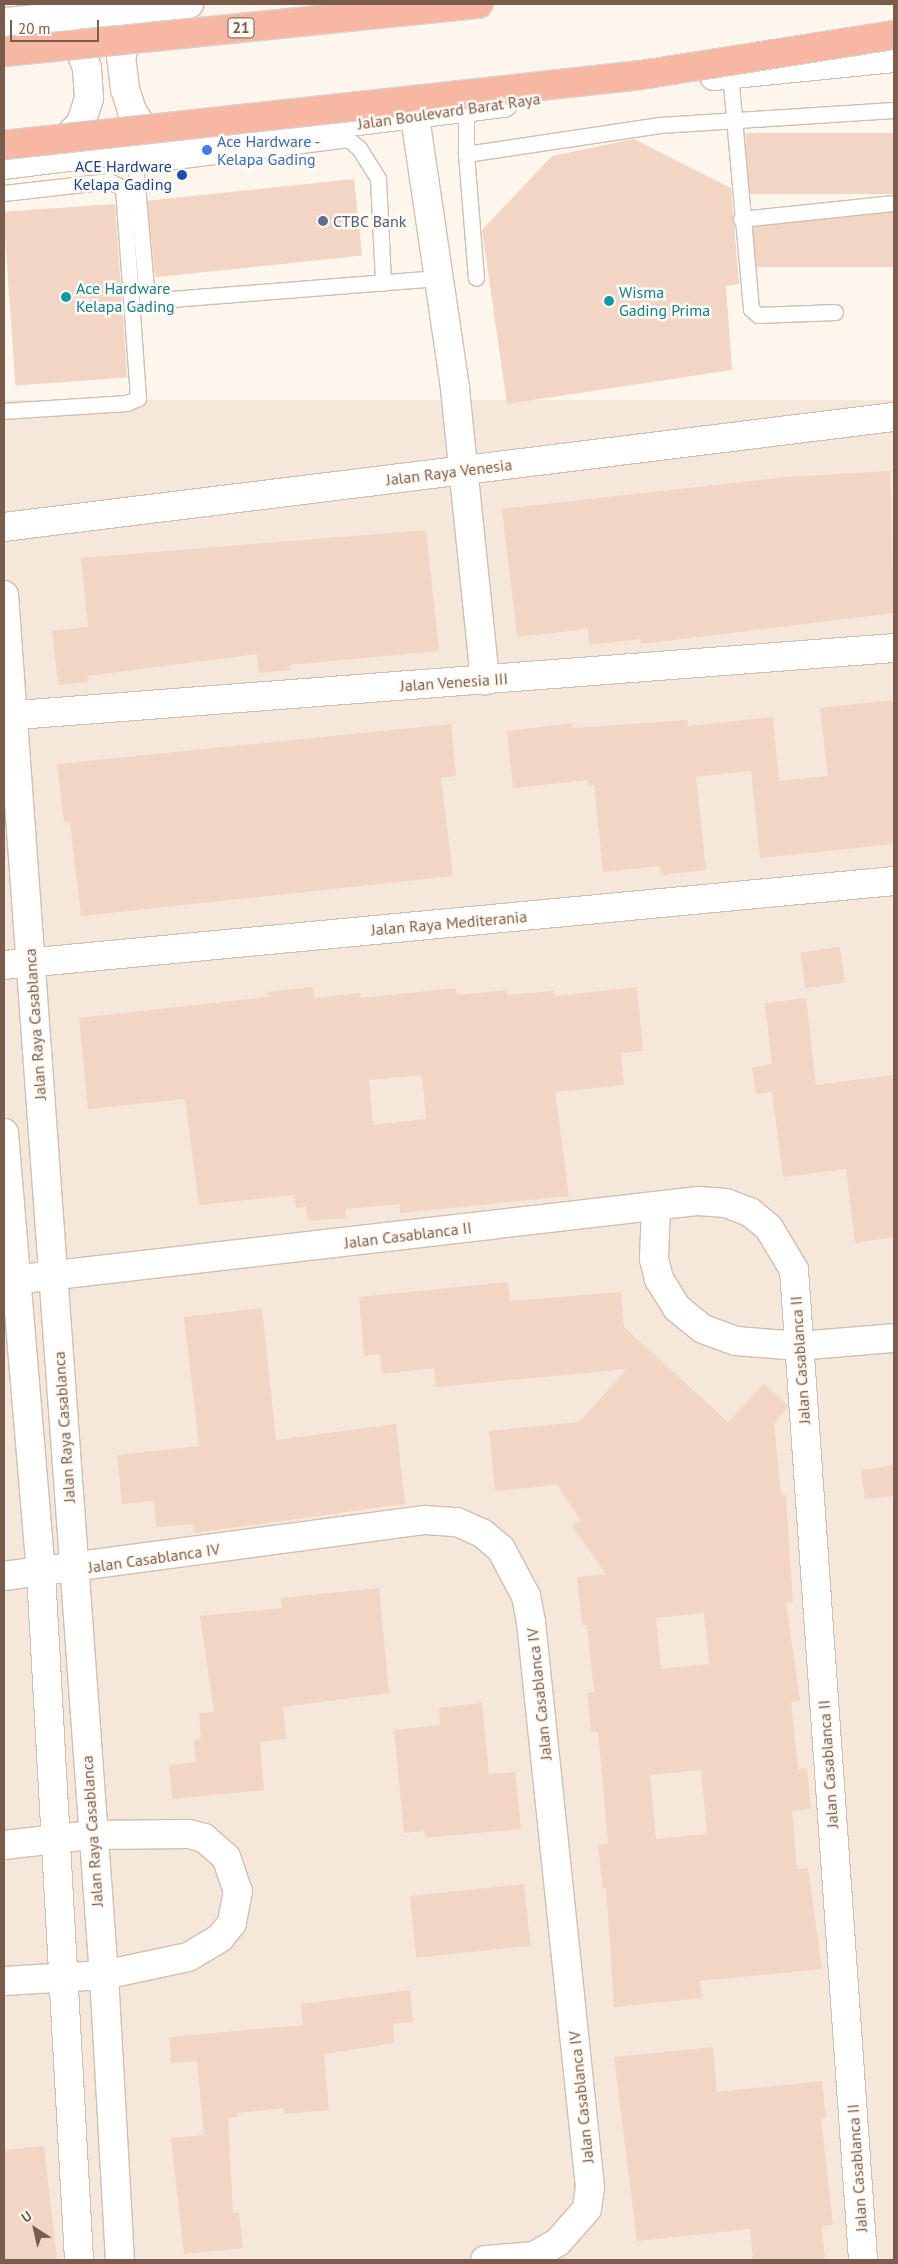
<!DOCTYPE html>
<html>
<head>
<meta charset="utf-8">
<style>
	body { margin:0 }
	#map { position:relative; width:898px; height:2264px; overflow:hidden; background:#fdf6ec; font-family:"PT Sans",sans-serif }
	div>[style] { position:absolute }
	.residential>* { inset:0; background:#f5e8da; transform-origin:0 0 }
	.building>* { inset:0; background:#f3d5c3; transform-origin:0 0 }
	.roads { filter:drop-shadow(1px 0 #d1beb0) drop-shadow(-1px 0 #d1beb0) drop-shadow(0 1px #d1beb0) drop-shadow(0 -1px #d1beb0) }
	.lane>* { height:15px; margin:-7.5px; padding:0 7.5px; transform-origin:7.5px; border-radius:7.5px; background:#fff }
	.street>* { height:28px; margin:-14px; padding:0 14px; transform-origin:14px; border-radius:14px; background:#fff }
	.secondary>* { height:28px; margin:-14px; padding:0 14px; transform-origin:14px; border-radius:14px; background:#fff }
	.bridges { filter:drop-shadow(1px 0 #dad1cd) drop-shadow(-1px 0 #dad1cd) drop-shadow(0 1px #dad1cd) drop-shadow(0 -1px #dad1cd) }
	.highway-bridge>* { height:28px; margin:-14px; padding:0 14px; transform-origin:14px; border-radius:14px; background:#f7b7a3 }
	.dots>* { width:14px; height:14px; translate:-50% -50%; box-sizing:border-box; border:2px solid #fffaf3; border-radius:50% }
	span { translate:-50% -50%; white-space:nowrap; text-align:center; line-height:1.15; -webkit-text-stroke:5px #fffaf3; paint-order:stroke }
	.shield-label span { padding:1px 4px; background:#fffaf3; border:1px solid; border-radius:4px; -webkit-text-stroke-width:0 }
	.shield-label { font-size:15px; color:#7a5c4d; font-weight:700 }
	.street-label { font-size:16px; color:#7a5c4d }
	.shop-label { font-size:16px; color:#366cbe }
	.left { translate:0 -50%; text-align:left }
	.transit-label { font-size:16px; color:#164399 }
	.right { translate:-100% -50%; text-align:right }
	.service-label { font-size:16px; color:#4e5e75 }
	.culture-label { font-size:16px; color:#0d838f }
	.frame { position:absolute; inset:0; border:5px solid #7a5c4d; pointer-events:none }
	.north { position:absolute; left:10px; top:2204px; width:50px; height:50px; -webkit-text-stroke:4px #fffaf3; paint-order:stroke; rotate:325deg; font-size:14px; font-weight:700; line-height:20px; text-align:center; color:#7a5c4d }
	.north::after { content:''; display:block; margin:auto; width:18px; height:22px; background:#7a5c4d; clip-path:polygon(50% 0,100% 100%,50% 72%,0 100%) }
	.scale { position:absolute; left:10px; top:20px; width:89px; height:22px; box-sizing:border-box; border:2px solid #7a5c4d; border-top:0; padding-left:6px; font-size:15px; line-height:18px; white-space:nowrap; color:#7a5c4d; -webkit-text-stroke:4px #fffaf3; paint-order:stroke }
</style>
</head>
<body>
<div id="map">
	<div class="residential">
		<div style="left:894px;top:400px;width:1860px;height:894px;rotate:90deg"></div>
	</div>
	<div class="building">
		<div style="left:894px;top:133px;width:61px;height:148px;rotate:90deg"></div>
		<div style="clip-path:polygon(634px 139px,731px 188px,739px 284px,726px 286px,732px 370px,507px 404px,482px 230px,552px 156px)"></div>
		<div style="left:354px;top:179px;width:77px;height:208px;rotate:84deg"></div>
		<div style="left:115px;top:204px;width:174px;height:112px;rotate:86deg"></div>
		<div style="left:894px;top:212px;width:55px;height:142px;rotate:90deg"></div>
		<div style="clip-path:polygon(890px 471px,894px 613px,641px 644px,640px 639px,589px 645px,588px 629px,517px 637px,502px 509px,787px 477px)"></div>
		<div style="clip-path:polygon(426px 530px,439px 651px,289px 665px,290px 670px,259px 673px,257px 654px,87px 676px,88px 682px,58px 685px,52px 631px,88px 627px,81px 558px)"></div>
		<div style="clip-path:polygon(894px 700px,894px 844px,760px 858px,751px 771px,696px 777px,706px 870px,661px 875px,660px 866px,603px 872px,594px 785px,588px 786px,588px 780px,513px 788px,507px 731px,572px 723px,572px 728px,687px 720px,688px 726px,773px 717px,779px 781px,828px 776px,820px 708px)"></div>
		<div style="clip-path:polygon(451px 724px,456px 776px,441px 778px,453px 876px,81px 916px,70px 822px,64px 822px,57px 764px)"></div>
		<div style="left:840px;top:947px;width:36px;height:40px;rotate:82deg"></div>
		<div style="clip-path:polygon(evenodd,313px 987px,314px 998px,361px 993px,361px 998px,456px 988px,457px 995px,507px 990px,507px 995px,554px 991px,555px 996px,637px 987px,643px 1051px,621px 1053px,624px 1085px,555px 1092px,569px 1196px,400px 1213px,400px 1204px,345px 1209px,346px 1218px,308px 1221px,306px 1207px,296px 1208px,294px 1195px,199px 1205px,185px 1099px,88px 1109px,79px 1018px,268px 997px,267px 992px,313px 987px,422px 1075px,426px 1119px,373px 1125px,369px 1080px,422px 1075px)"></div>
		<div style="clip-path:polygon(806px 998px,816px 1085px,894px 1075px,894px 1237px,855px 1243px,846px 1169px,783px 1177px,772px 1092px,756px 1094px,752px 1067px,772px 1064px,765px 1003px)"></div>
		<div style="clip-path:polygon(evenodd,508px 1282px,510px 1301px,621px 1292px,624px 1327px,728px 1422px,764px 1384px,788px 1406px,774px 1424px,781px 1495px,786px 1495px,793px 1602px,786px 1602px,800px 1701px,791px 1702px,798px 1769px,807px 1768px,811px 1809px,792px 1811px,797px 1869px,808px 1868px,822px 1969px,700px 1981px,702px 1998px,614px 2007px,606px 1888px,603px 1889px,598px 1845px,608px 1844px,598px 1732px,591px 1732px,587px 1693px,594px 1692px,587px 1625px,582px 1625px,577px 1577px,606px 1574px,572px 1526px,581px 1520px,557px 1485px,495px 1491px,489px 1431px,579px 1422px,627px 1369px,436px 1387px,434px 1368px,382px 1374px,380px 1354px,364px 1356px,359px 1297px,508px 1282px,704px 1613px,709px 1664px,661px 1669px,656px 1618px,704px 1613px,508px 1282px,701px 1770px,707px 1834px,656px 1839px,650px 1775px,701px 1770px)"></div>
		<div style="clip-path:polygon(262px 1308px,276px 1440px,396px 1424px,405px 1504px,194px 1533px,193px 1524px,156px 1527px,154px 1501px,122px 1504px,117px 1455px,199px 1446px,184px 1317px)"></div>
		<div style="clip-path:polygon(894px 1465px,894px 1496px,865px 1499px,861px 1470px)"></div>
		<div style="clip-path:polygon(379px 1588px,389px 1693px,283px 1707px,286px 1739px,260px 1742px,264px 1790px,172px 1799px,169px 1765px,196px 1762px,194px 1740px,201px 1739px,199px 1713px,214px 1712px,200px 1616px,282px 1608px,281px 1598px)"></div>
		<div style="clip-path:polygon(482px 1703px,489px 1774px,515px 1772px,521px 1829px,425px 1838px,424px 1831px,404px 1833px,394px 1730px,440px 1725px,439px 1708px)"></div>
		<div style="left:524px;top:1884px;width:62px;height:115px;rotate:84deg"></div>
		<div style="clip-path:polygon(410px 1990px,413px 2022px,393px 2024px,394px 2043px,324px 2054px,329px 2110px,284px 2114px,283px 2108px,237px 2113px,238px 2117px,228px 2118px,233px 2213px,239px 2212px,243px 2248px,184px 2254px,171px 2138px,204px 2135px,197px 2061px,171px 2063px,169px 2037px,303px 2025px,301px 2004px)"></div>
		<div style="clip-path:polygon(713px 2047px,717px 2092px,822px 2081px,826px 2118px,821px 2118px,833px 2225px,822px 2226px,825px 2260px,753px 2260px,750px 2229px,637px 2241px,614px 2057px)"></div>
		<div style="clip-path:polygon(44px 2146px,57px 2260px,4px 2260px,4px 2150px)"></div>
	</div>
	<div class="roads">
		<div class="lane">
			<div style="left:730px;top:73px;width:237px;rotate:84.9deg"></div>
			<div style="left:751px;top:309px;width:9px;rotate:41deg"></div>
			<div style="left:758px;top:315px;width:77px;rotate:-2.2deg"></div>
			<div style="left:466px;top:108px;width:46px;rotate:90deg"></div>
			<div style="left:466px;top:154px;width:196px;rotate:-8.5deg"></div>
			<div style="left:660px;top:125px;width:234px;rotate:-3.7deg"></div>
			<div style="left:134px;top:151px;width:151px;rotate:85deg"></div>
			<div style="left:147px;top:301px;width:291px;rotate:-4.5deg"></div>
			<div style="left:466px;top:154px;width:124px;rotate:85.4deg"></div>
			<div style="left:135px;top:166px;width:215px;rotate:-7.2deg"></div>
			<div style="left:348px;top:139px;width:14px;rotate:39deg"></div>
			<div style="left:359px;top:148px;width:36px;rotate:58deg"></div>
			<div style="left:378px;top:179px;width:104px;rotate:87.2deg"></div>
			<div style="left:4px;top:193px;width:106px;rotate:-6.5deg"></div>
			<div style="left:109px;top:181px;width:16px;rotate:27deg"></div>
			<div style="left:123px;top:188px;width:211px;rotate:85.9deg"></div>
			<div style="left:138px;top:398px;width:12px;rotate:156deg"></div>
			<div style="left:127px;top:403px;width:123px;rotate:176.3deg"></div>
			<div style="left:741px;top:219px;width:154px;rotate:-6deg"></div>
		</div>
		<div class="street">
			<div style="left:415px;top:117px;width:275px;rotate:81.6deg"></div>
			<div style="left:455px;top:389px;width:293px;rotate:84.1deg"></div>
			<div style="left:4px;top:527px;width:897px;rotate:-7.05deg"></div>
			<div style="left:4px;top:595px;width:1384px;rotate:85.86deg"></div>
			<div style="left:104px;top:1975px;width:285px;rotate:86.8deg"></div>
			<div style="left:4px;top:716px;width:893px;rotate:-4.37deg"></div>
			<div style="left:4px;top:965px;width:894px;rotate:-5.39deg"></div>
			<div style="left:4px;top:1133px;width:442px;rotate:85.2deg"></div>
			<div style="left:41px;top:1573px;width:688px;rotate:86.83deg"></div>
			<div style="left:656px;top:1206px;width:53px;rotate:92.2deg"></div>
			<div style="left:654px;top:1259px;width:21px;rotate:76deg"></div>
			<div style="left:659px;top:1279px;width:34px;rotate:58deg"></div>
			<div style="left:677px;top:1308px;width:33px;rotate:39deg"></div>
			<div style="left:703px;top:1329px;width:35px;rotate:20deg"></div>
			<div style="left:736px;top:1341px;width:63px;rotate:4.5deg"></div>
			<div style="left:799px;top:1346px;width:95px;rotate:-4.8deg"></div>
			<div style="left:4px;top:1281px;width:699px;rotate:-6.58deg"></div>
			<div style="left:698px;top:1201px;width:28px;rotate:4deg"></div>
			<div style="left:726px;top:1203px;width:26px;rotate:21deg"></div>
			<div style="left:750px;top:1212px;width:25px;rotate:40deg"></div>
			<div style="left:769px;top:1228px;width:49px;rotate:59.2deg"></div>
			<div style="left:794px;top:1270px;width:992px;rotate:86.01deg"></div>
			<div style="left:4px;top:1576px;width:425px;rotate:-7.6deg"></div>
			<div style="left:425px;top:1520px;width:32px;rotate:4deg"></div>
			<div style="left:457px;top:1522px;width:27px;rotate:24deg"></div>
			<div style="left:482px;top:1533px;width:25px;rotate:40deg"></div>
			<div style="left:501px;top:1549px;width:53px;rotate:62deg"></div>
			<div style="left:526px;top:1596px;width:26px;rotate:79deg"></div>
			<div style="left:531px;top:1622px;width:568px;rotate:84.04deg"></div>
			<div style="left:590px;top:2187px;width:22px;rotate:98deg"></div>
			<div style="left:587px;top:2209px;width:44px;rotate:131.3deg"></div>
			<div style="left:558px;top:2242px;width:28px;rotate:150deg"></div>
			<div style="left:534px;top:2256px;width:49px;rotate:175.3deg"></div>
			<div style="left:4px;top:1845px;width:88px;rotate:-6.6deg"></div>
			<div style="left:91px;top:1835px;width:98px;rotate:-0.6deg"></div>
			<div style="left:189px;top:1834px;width:16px;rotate:15deg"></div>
			<div style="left:204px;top:1838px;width:29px;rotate:41deg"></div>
			<div style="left:226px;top:1857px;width:36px;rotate:71deg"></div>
			<div style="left:238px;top:1891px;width:33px;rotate:101deg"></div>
			<div style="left:232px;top:1923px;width:19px;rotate:129deg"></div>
			<div style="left:220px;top:1938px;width:37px;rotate:149deg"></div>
			<div style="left:188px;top:1957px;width:86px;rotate:167.9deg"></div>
			<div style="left:104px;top:1975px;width:100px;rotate:176.6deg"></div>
		</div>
		<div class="secondary">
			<div style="left:135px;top:20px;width:39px;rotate:111deg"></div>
			<div style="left:121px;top:56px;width:33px;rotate:83deg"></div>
			<div style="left:125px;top:89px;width:23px;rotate:72deg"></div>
			<div style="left:132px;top:111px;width:45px;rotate:56deg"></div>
			<div style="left:4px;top:22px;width:186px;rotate:-5.6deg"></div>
			<div style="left:714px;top:76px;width:181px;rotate:-5.7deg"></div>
			<div style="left:56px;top:149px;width:36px;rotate:-46deg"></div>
			<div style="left:81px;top:123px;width:26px;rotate:-72deg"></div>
			<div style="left:89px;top:98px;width:30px;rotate:-94deg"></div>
			<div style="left:87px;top:68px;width:19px;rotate:-111deg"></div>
			<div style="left:80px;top:50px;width:28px;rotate:-134deg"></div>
			<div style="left:4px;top:165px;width:503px;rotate:-7.08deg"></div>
		</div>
	</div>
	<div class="bridges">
		<div class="highway-bridge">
			<div style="left:4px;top:52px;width:477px;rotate:-5.8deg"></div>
			<div style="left:4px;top:145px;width:641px;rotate:-6.27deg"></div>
			<div style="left:641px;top:75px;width:256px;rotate:-9deg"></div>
		</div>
	</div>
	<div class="dots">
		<div style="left:207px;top:150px;background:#3f7fe0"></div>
		<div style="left:182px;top:175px;background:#1a4fb4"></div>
		<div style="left:323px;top:221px;background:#5c6f8a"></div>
		<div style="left:66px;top:297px;background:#0f9aa8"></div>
		<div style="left:609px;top:301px;background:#0f9aa8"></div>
	</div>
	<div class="shield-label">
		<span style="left:241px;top:28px">21</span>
	</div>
	<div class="street-label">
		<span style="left:449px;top:111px;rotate:-8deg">Jalan Boulevard Barat Raya</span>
		<span style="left:449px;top:472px;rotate:-7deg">Jalan Raya Venesia</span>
		<span style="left:454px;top:682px;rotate:-4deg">Jalan Venesia III</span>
		<span style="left:449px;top:923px;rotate:-5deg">Jalan Raya Mediterania</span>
		<span style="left:35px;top:1024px;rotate:-94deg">Jalan Raya Casablanca</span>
		<span style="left:408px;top:1235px;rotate:-7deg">Jalan Casablanca II</span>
		<span style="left:800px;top:1360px;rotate:-94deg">Jalan Casablanca II</span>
		<span style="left:64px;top:1427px;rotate:-94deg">Jalan Raya Casablanca</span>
		<span style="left:154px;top:1558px;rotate:-8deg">Jalan Casablanca IV</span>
		<span style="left:539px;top:1694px;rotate:-96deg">Jalan Casablanca IV</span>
		<span style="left:828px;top:1764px;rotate:-94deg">Jalan Casablanca II</span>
		<span style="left:92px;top:1831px;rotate:-94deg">Jalan Raya Casablanca</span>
		<span style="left:581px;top:2097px;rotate:-96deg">Jalan Casablanca IV</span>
		<span style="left:857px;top:2168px;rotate:-94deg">Jalan Casablanca II</span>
	</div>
	<div class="shop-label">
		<span class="left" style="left:217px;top:150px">Ace Hardware -<br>Kelapa Gading</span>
	</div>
	<div class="transit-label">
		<span class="right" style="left:172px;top:175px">ACE Hardware<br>Kelapa Gading</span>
	</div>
	<div class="service-label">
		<span class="left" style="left:333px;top:221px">CTBC Bank</span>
	</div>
	<div class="culture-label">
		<span class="left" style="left:76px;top:297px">Ace Hardware<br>Kelapa Gading</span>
		<span class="left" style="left:619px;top:301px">Wisma<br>Gading Prima</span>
	</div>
	<div class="frame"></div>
	<div class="north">U</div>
	<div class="scale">20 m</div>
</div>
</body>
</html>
